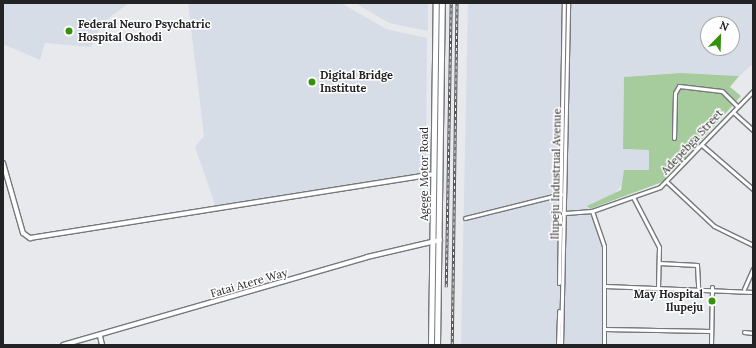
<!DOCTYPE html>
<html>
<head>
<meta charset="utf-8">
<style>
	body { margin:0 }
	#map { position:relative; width:756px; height:348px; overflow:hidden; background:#e7e9ed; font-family:Lora,serif }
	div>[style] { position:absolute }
	.built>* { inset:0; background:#d7dde7 }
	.green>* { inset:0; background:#a6cb9d }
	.roads { filter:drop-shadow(1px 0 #76787b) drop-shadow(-1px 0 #76787b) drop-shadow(0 1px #76787b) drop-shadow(0 -1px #76787b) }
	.minor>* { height:3px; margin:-1.5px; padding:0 1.5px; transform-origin:1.5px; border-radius:1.5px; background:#fff }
	.tertiary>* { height:4px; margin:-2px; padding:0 2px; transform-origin:2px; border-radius:2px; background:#fff }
	.trunk>* { height:5px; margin:-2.5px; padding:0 2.5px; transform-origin:2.5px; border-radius:2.5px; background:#fff }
	.rail>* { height:2.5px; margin-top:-1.25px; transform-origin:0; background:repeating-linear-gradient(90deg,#fff 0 3px,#545456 0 6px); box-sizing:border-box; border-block:1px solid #545456 }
	.dots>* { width:11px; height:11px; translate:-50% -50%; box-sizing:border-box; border:2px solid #fff; border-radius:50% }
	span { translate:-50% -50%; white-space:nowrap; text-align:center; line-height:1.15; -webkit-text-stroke:3px #fff; paint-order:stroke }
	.poi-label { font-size:11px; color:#232325; font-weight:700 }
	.left { translate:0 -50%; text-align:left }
	.right { translate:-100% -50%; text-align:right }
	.street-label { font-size:11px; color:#232325 }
	.frame { position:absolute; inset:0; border:4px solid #232325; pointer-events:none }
	.north { position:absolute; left:700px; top:16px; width:40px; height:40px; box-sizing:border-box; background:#fff; border:1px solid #a7a7a8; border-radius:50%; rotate:23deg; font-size:11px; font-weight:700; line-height:16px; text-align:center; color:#232325 }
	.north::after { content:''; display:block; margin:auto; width:14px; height:18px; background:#34920a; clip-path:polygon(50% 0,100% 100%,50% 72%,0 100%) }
</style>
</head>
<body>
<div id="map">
	<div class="built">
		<div style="clip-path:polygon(3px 3px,129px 3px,102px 23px,91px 47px,45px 43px,40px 60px,3px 44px)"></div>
		<div style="clip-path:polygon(188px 3px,341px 3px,386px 29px,427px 38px,426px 172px,216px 207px,195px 147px,204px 136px)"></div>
		<div style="clip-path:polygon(355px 3px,428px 3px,428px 31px,389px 23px)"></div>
		<div style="clip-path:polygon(evenodd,468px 3px,753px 3px,753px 64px,739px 76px,681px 73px,624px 77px,623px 149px,649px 150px,649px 170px,624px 182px,612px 197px,587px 206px,604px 248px,603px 345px,461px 345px,468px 3px,708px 24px,732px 24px,732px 48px,708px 48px,708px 24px)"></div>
	</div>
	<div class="green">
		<div style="clip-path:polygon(681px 73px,739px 76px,730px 87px,741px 96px,665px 181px,590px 209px,587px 206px,621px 190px,624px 170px,649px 170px,649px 150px,623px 149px,624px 77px)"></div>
	</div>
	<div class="roads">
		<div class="minor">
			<div style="left:733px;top:112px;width:27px;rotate:42deg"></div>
			<div style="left:674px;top:138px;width:45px;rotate:-88.7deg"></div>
			<div style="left:675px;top:93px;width:8px;rotate:-60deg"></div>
			<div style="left:679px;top:86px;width:43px;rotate:6.6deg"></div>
			<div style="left:722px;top:91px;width:21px;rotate:45deg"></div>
			<div style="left:703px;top:146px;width:66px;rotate:40.7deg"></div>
			<div style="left:667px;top:182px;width:64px;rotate:43.1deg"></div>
			<div style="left:714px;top:226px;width:43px;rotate:26deg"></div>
			<div style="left:633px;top:197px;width:56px;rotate:62.5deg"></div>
			<div style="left:659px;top:247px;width:40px;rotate:91.4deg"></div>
			<div style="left:592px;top:211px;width:37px;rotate:71deg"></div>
			<div style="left:604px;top:246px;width:99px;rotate:90deg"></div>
			<div style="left:565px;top:213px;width:27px;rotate:-4deg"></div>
			<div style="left:592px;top:211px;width:72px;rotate:-19.4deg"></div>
			<div style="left:660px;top:187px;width:134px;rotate:-45.9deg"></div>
			<div style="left:465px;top:218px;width:99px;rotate:-14deg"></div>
			<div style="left:659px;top:263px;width:38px;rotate:3deg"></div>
			<div style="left:697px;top:265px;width:22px;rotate:87deg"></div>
			<div style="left:559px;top:283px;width:280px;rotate:-89deg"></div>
			<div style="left:605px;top:286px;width:148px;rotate:2.3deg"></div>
			<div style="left:744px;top:289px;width:22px;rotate:-66deg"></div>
			<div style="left:604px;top:329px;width:107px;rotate:1.1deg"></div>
			<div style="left:744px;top:332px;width:9px;rotate:6deg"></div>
			<div style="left:558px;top:345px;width:34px;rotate:-88deg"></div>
			<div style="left:561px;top:345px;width:342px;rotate:-88.8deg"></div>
			<div style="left:711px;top:345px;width:58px;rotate:-89deg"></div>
		</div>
		<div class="tertiary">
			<div style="left:3px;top:163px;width:73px;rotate:74.1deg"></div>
			<div style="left:23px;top:233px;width:9px;rotate:36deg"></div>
			<div style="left:30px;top:238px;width:408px;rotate:-9deg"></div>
			<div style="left:100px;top:336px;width:9px;rotate:77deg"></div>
			<div style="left:63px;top:345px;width:316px;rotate:-16.1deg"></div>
			<div style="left:367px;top:257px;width:75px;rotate:-13.1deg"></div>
		</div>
		<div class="trunk">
			<div style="left:431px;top:345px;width:342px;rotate:-89.2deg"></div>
			<div style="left:437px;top:345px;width:342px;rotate:-89.2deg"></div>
		</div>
	</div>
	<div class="rail">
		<div style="left:446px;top:287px;width:284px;rotate:-89deg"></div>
		<div style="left:452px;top:345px;width:342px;rotate:-89.2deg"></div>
	</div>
	<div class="dots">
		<div style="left:69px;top:31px;background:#34920a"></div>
		<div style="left:312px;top:82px;background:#34920a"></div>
		<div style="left:712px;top:301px;background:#34920a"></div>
	</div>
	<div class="poi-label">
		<span class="left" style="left:78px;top:31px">Federal Neuro Psychatric<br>Hospital Oshodi</span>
		<span class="left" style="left:320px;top:82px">Digital Bridge<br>Institute</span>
		<span class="right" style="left:703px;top:301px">May Hospital<br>Ilupeju</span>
	</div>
	<div class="street-label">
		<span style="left:692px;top:142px;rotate:-47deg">Adepebga Street</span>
		<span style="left:424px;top:174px;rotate:-90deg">Agege Motor Road</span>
		<span style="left:556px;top:174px;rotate:-89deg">Ilupeju Industrual Avenue</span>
		<span style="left:249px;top:283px;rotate:-16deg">Fatai Atere Way</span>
	</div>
	<div class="frame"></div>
	<div class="north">N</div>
</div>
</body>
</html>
